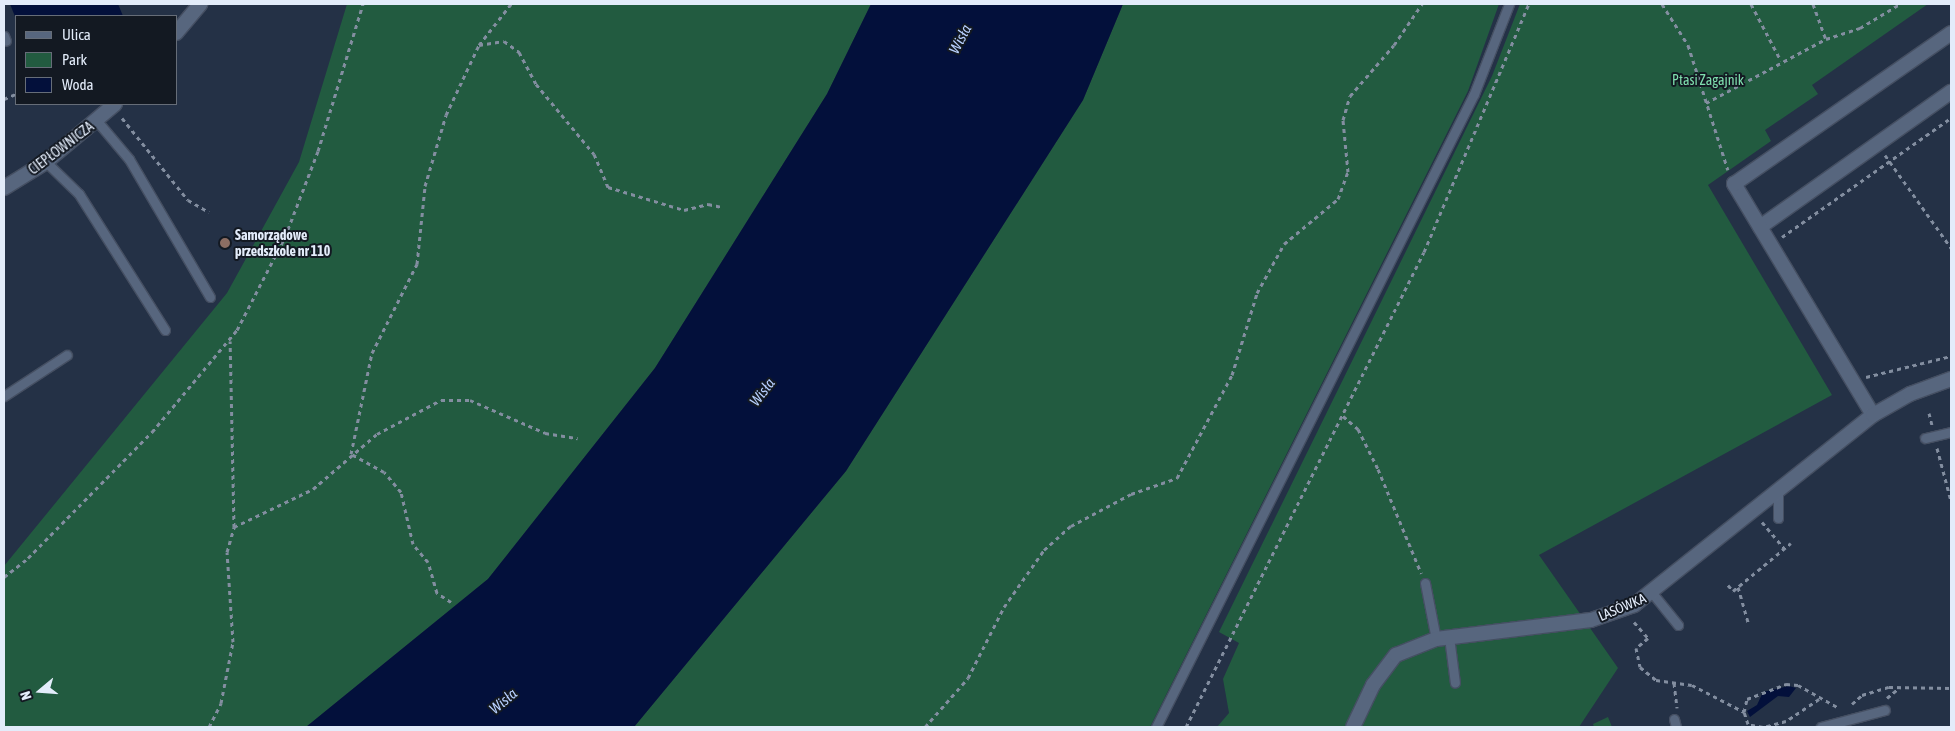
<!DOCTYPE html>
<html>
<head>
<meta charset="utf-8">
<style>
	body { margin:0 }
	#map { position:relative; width:1955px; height:731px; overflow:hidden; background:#243146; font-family:"Asap Condensed",sans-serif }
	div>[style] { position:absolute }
	.green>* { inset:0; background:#225b40 }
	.water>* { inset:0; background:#03103b }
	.path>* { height:3px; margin-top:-1.5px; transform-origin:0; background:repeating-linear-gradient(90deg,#838ea0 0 4px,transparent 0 8px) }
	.roads { filter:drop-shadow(1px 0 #454f62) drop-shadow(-1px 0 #454f62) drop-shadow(0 1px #454f62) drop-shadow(0 -1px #454f62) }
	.service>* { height:9px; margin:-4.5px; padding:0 4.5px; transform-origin:4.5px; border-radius:4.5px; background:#57667e }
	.minor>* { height:14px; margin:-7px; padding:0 7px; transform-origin:7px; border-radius:7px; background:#57667e }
	.dots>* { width:14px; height:14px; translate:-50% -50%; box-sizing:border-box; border:2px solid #131922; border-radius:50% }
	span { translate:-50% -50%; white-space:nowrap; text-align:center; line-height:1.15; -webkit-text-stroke:4px #131922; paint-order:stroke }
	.park-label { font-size:14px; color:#7fdfae }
	.street-label { font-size:14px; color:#e3ecfa }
	.poi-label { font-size:14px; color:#e3ecfa; font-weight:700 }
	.left { translate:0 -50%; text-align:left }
	.water-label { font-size:15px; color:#b8d0fe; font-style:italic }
	.frame { position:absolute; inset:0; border:5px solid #e3ecfa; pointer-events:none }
	.legend { position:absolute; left:15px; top:15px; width:162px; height:90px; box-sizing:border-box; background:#131922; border:1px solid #666d78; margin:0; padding:6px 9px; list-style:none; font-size:15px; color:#e3ecfa }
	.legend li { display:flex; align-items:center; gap:10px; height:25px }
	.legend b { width:25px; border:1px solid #666d78 }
	.north { position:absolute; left:15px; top:666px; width:50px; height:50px; -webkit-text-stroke:4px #131922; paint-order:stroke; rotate:252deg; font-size:14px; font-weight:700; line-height:20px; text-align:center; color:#e3ecfa }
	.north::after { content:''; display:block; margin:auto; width:18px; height:22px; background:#e3ecfa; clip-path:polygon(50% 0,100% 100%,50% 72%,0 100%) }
</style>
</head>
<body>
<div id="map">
	<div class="green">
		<div style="clip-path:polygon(347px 4px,871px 4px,827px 94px,655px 368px,488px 579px,306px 727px,4px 727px,4px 566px,227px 293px,299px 162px)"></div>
		<div style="clip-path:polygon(1123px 4px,1499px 4px,1468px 91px,1150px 727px,634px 727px,846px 471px,1083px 100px)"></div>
		<div style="clip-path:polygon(1520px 4px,1928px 4px,1812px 85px,1818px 94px,1765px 130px,1771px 141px,1708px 185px,1832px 395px,1539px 555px,1618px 668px,1579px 727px,1217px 727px,1229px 713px,1223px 679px,1239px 643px,1219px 632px,1492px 76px)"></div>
		<div style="clip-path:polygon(1608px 717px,1612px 727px,1594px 727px,1593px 724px)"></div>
	</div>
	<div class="water">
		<div style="clip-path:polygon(10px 4px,118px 4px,123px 16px,16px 19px)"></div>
		<div style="clip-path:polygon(871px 4px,1123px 4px,1083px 100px,846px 471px,634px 727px,306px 727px,488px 579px,655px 368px,827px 94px)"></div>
		<div style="clip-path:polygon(1789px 686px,1796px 688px,1789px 697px,1778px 696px,1750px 717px,1747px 711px,1757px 705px,1763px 692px)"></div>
	</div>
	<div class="path">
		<div style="left:1662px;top:4px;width:49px;rotate:57.6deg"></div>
		<div style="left:1688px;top:45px;width:131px;rotate:72.3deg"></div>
		<div style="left:1751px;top:4px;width:64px;rotate:62.2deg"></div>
		<div style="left:1813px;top:4px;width:37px;rotate:70deg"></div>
		<div style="left:1826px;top:39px;width:36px;rotate:-18deg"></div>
		<div style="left:1860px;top:28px;width:47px;rotate:-31deg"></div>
		<div style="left:479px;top:45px;width:25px;rotate:-9deg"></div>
		<div style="left:504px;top:41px;width:19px;rotate:36deg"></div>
		<div style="left:519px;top:52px;width:36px;rotate:62deg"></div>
		<div style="left:536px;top:84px;width:91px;rotate:50.4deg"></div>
		<div style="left:594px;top:154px;width:36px;rotate:67deg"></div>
		<div style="left:608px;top:187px;width:79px;rotate:16.8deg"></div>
		<div style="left:684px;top:210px;width:25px;rotate:-14deg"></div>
		<div style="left:708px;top:204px;width:14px;rotate:12deg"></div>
		<div style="left:4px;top:99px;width:13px;rotate:-23deg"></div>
		<div style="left:1706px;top:103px;width:136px;rotate:-28.1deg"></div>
		<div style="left:122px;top:118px;width:105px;rotate:51.2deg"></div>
		<div style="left:188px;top:200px;width:24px;rotate:30deg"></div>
		<div style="left:1885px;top:155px;width:114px;rotate:54.6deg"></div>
		<div style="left:1782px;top:237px;width:207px;rotate:-35.2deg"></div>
		<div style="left:1866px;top:377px;width:88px;rotate:-13.9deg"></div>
		<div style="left:1929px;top:413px;width:12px;rotate:76deg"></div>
		<div style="left:1343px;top:416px;width:20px;rotate:41deg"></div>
		<div style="left:1358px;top:429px;width:45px;rotate:63.4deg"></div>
		<div style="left:1378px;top:469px;width:113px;rotate:67.5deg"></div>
		<div style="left:1937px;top:448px;width:55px;rotate:75.2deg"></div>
		<div style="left:1762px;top:522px;width:34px;rotate:50deg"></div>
		<div style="left:234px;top:527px;width:88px;rotate:-25.7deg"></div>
		<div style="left:313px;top:489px;width:84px;rotate:-40.7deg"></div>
		<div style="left:377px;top:434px;width:72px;rotate:-28deg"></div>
		<div style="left:441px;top:400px;width:29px"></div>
		<div style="left:470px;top:400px;width:82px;rotate:23.7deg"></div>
		<div style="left:545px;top:433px;width:33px;rotate:9deg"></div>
		<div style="left:4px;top:577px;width:31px;rotate:-38deg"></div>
		<div style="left:28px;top:558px;width:177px;rotate:-45.5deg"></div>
		<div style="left:152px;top:432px;width:133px;rotate:-50.2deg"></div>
		<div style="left:237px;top:330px;width:105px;rotate:-62.7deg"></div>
		<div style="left:285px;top:237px;width:92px;rotate:-69deg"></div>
		<div style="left:318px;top:151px;width:154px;rotate:-73deg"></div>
		<div style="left:1728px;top:585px;width:8px;rotate:50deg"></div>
		<div style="left:1733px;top:591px;width:75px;rotate:-39.6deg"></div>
		<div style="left:1738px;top:587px;width:37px;rotate:74deg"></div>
		<div style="left:451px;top:602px;width:17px;rotate:-147deg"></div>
		<div style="left:437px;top:593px;width:32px;rotate:-106deg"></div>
		<div style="left:428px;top:562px;width:23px;rotate:-130deg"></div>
		<div style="left:413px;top:544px;width:53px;rotate:-103deg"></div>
		<div style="left:401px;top:492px;width:26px;rotate:-130deg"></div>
		<div style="left:384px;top:472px;width:38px;rotate:-151deg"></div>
		<div style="left:351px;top:454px;width:103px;rotate:-78.3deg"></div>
		<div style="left:372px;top:353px;width:100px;rotate:-63.2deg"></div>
		<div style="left:417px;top:264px;width:78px;rotate:-84.1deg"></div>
		<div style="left:425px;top:186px;width:74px;rotate:-73.5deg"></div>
		<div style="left:446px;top:115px;width:77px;rotate:-64.8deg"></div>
		<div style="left:479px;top:45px;width:52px;rotate:-52deg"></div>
		<div style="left:1634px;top:622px;width:21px;rotate:49deg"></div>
		<div style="left:1648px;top:638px;width:16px;rotate:140deg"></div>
		<div style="left:1636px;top:648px;width:19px;rotate:78deg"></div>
		<div style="left:1640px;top:667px;width:21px;rotate:39deg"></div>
		<div style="left:1656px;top:680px;width:36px;rotate:8deg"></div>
		<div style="left:1692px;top:685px;width:59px;rotate:27.4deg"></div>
		<div style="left:1674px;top:683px;width:25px;rotate:83deg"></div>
		<div style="left:1887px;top:698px;width:17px;rotate:-40deg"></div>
		<div style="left:1819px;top:699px;width:40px;rotate:146deg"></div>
		<div style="left:1786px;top:721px;width:24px;rotate:165deg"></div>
		<div style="left:1763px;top:727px;width:15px;rotate:-169deg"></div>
		<div style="left:1748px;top:724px;width:13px;rotate:-108deg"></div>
		<div style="left:1744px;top:712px;width:13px;rotate:-77deg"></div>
		<div style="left:1747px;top:699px;width:42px;rotate:-21deg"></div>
		<div style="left:1786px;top:684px;width:12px;rotate:5deg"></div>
		<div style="left:1798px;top:685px;width:47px;rotate:29.3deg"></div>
		<div style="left:1852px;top:704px;width:13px;rotate:-42deg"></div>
		<div style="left:1862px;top:695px;width:28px;rotate:-17deg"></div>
		<div style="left:1889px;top:687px;width:62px;rotate:0.9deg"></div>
		<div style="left:209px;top:727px;width:27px;rotate:-63deg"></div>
		<div style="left:221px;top:703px;width:62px;rotate:-78.9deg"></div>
		<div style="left:233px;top:642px;width:90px;rotate:-93.8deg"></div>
		<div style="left:227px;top:552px;width:26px;rotate:-74deg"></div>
		<div style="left:234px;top:527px;width:186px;rotate:-91.2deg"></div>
		<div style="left:925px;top:727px;width:65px;rotate:-48.7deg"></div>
		<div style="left:968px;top:678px;width:80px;rotate:-63.1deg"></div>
		<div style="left:1004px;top:607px;width:70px;rotate:-54.9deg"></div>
		<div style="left:1044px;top:550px;width:36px;rotate:-42deg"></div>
		<div style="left:1071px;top:526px;width:68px;rotate:-28.1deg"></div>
		<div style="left:1131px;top:494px;width:49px;rotate:-19.2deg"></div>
		<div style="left:1177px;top:478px;width:117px;rotate:-61.9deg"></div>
		<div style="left:1232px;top:375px;width:86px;rotate:-73deg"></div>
		<div style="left:1257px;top:293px;width:56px;rotate:-61.1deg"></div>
		<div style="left:1284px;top:244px;width:70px;rotate:-39.8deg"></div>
		<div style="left:1338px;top:199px;width:29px;rotate:-70deg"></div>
		<div style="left:1348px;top:172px;width:52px;rotate:-95.5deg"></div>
		<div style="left:1343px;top:120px;width:25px;rotate:-74deg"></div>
		<div style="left:1350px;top:96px;width:67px;rotate:-49.2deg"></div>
		<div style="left:1394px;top:45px;width:50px;rotate:-55.7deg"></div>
		<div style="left:1186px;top:727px;width:531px;rotate:-63.39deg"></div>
		<div style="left:1424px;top:252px;width:269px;rotate:-67.1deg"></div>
	</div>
	<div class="roads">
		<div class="service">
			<div style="left:4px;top:36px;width:5px;rotate:68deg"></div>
			<div style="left:97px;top:121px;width:50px;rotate:49.9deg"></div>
			<div style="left:129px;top:159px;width:160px;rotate:59.6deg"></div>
			<div style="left:46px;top:162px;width:46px;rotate:44.1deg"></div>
			<div style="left:79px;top:194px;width:161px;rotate:57.7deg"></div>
			<div style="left:4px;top:396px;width:75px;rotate:-33.1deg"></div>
			<div style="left:1925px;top:438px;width:27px;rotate:-13deg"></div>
			<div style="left:1778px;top:493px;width:25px;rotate:90deg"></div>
			<div style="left:1425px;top:583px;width:57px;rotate:78.9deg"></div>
			<div style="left:1653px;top:594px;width:40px;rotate:51deg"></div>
			<div style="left:1449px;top:637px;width:46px;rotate:82.6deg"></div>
			<div style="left:1674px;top:719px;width:8px;rotate:76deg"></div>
			<div style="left:1156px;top:727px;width:708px;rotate:-63.33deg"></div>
			<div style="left:1474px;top:94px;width:97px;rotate:-68.7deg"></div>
			<div style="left:1821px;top:727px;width:66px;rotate:-14.9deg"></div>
		</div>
		<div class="minor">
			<div style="left:176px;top:33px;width:38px;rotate:-50deg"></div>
			<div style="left:4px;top:188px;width:49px;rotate:-31.8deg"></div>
			<div style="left:46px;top:162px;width:90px;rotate:-40deg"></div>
			<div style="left:1760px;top:227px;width:234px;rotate:-35.3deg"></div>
			<div style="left:1873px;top:415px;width:270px;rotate:-121deg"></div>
			<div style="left:1734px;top:184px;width:264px;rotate:-34.8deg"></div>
			<div style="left:1353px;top:727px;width:47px;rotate:-64.5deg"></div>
			<div style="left:1373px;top:685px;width:38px;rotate:-53deg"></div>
			<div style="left:1396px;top:655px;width:43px;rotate:-21.8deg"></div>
			<div style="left:1436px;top:639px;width:156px;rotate:-7deg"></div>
			<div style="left:1591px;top:620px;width:46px;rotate:-19.2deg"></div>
			<div style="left:1634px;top:605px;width:305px;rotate:-38.5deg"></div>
			<div style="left:1873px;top:415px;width:43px;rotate:-29.6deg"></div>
			<div style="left:1910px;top:394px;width:44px;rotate:-20.1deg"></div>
		</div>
	</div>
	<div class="dots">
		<div style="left:225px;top:243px;background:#8d6e63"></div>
	</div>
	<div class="park-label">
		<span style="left:1708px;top:80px">Ptasi Zagajnik</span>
	</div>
	<div class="street-label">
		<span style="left:61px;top:148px;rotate:-37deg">CIEPŁOWNICZA</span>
		<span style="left:1622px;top:607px;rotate:-23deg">LASÓWKA</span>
	</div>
	<div class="poi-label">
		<span class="left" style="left:235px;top:243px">Samorządowe<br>przedszkole nr 110</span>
	</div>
	<div class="water-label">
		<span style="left:960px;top:39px;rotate:-62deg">Wisła</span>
		<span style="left:762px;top:392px;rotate:-52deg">Wisła</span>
		<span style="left:503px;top:701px;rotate:-40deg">Wisła</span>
	</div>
	<div class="frame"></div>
	<ul class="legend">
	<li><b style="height:6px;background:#57667e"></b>Ulica</li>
	<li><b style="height:14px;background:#225b40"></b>Park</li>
	<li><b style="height:14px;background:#03103b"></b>Woda</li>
	</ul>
	<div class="north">N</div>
</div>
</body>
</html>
